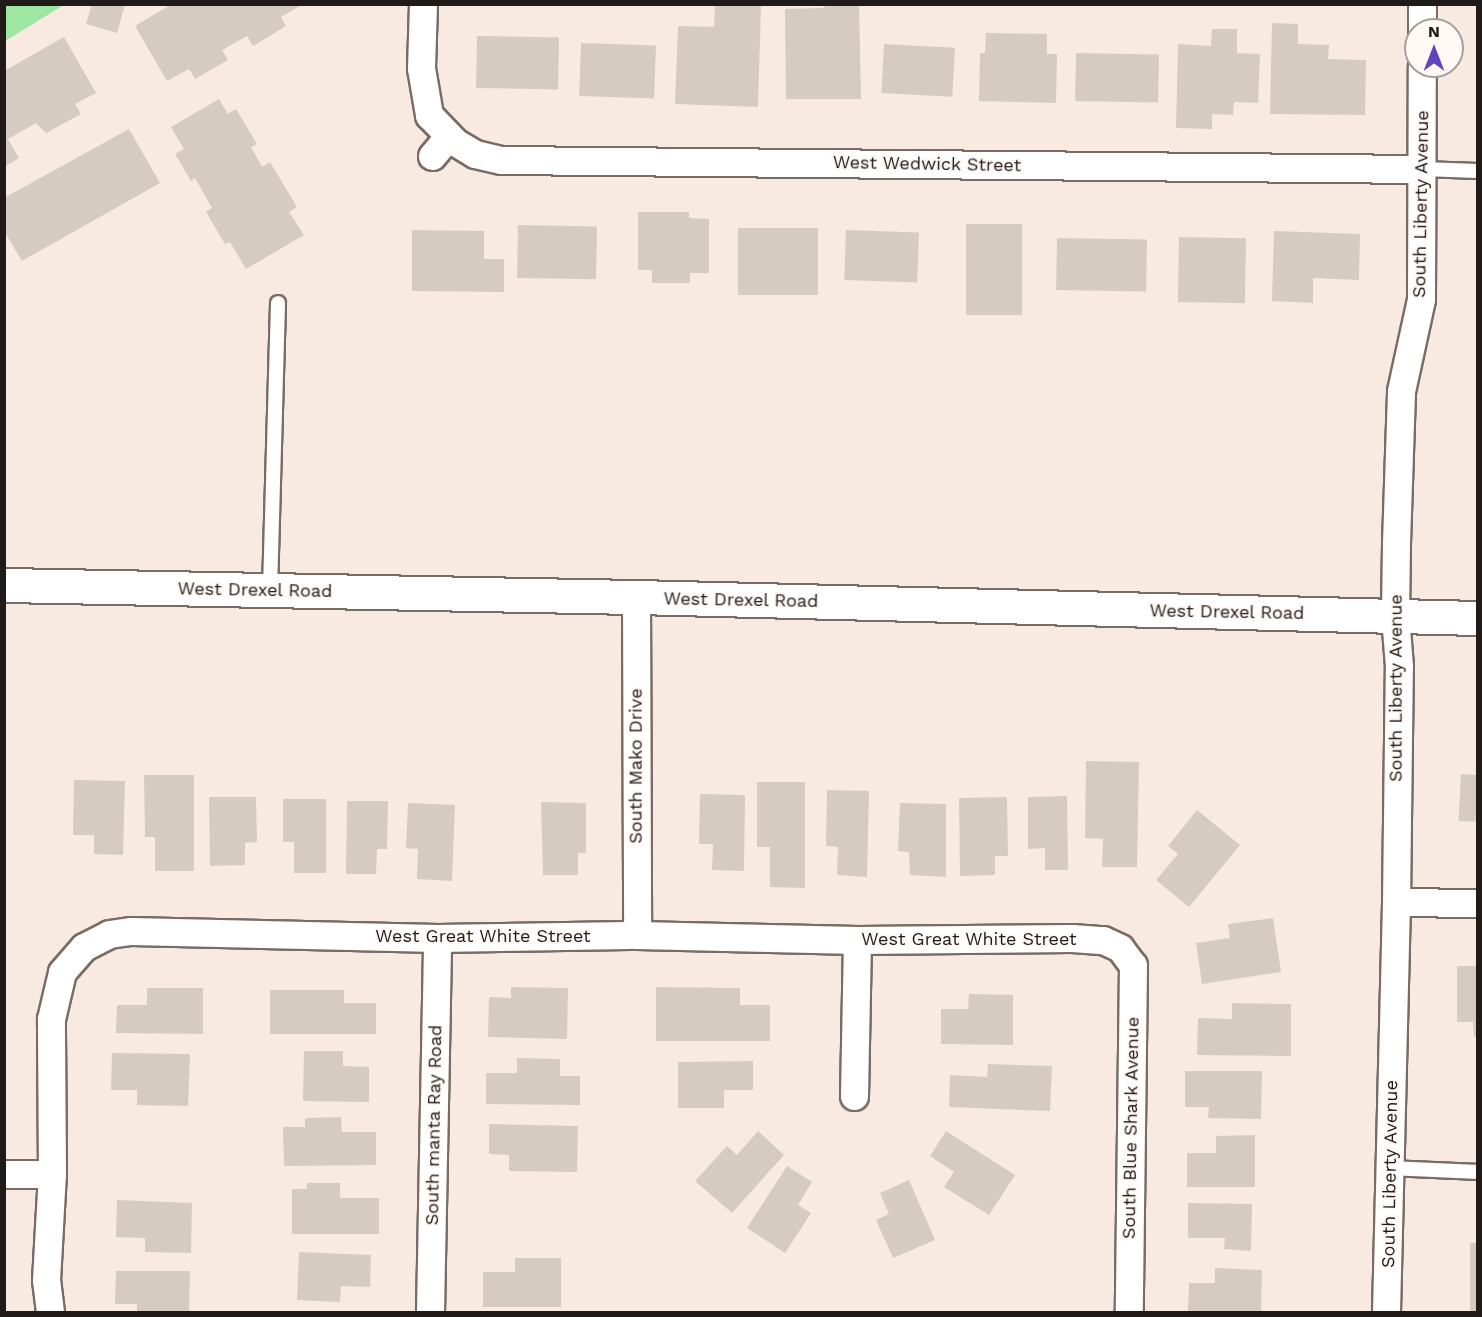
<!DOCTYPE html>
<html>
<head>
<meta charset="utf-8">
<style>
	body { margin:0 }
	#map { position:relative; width:1482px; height:1317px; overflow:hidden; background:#f8eae1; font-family:"Work Sans",sans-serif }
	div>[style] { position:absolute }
	.green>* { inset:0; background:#9ee7a2 }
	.building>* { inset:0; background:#d6cbc0; transform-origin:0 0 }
	.roads { filter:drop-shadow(2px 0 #786c64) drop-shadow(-2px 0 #786c64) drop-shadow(0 2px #786c64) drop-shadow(0 -2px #786c64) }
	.lane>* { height:14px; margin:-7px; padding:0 7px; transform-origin:7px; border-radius:7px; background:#fff }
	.street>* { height:27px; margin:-13.5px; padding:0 13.5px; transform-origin:13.5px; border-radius:13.5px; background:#fff }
	.secondary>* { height:33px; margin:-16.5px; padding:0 16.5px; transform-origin:16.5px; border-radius:16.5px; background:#fff }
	span { translate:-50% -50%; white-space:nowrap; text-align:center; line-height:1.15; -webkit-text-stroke:4.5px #fff9f6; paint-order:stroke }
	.street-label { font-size:18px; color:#201b18 }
	.frame { position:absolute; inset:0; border:6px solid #201b18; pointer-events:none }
	.north { position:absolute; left:1404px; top:18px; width:60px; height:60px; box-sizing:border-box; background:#fff9f6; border:2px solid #a6a09d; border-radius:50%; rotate:0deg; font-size:16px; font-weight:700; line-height:24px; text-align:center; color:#201b18 }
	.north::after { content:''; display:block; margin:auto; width:21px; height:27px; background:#5f46be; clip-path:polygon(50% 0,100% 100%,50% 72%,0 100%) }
</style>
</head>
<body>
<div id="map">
	<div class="green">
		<div style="clip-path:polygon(5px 4px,64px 4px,64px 5px,5px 41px)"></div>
	</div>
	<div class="building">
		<div style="clip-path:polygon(92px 4px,125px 4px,117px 33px,86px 24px)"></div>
		<div style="clip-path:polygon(172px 4px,303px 4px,281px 17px,286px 26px,253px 46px,247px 36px,222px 50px,228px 60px,195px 79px,189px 69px,167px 81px,135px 26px)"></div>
		<div style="clip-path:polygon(715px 4px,761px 4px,758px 107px,675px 104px,678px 26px,714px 27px)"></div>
		<div style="clip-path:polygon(831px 4px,859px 4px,861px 99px,786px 99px,785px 9px,822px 8px)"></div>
		<div style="clip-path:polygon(1272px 23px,1298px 24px,1298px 44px,1329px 45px,1328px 59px,1366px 60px,1365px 115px,1270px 114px)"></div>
		<div style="clip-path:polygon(1212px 29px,1237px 29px,1237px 53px,1260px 54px,1258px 103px,1234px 102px,1233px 115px,1212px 114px,1212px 129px,1176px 128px,1178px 44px,1211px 46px)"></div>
		<div style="clip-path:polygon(986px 33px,1047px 34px,1047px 54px,1057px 54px,1056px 103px,979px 101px,980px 53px,985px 53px)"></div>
		<div style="left:477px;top:36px;width:82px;height:52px;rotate:1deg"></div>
		<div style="clip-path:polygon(64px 37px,96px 93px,75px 104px,81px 114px,46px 133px,36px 123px,8px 139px,19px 158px,4px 167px,4px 71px)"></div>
		<div style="left:581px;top:43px;width:75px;height:53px;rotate:2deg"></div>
		<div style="left:884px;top:44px;width:71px;height:49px;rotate:3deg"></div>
		<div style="left:1076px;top:53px;width:83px;height:48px;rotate:1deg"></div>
		<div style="clip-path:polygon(219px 99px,228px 114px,236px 109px,257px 144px,251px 147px,262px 167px,270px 162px,297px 207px,289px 212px,304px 235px,246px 269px,230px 242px,225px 244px,206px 212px,212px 208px,195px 178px,191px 181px,175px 154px,184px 149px,171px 127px)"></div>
		<div style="clip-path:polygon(129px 129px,160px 183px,22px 261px,4px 231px,4px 198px)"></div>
		<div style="clip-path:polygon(638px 212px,689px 212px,689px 218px,709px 219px,709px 273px,690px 273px,690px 283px,652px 283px,652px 270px,638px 270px)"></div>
		<div style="left:966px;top:224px;width:56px;height:91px"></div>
		<div style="left:518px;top:225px;width:79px;height:53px;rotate:1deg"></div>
		<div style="left:738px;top:228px;width:80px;height:67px"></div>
		<div style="clip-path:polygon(412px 230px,484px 231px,484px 259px,504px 259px,504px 292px,412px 291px)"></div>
		<div style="left:846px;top:230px;width:73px;height:50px;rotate:2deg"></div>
		<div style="clip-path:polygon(1274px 231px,1360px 234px,1359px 280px,1313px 278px,1313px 303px,1272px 301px)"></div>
		<div style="left:1179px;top:237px;width:67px;height:65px;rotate:1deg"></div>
		<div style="left:1057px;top:238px;width:90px;height:52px;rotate:1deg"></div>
		<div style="clip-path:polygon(1086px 761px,1139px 762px,1137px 867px,1102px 867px,1103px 839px,1085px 838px)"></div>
		<div style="left:1461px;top:774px;width:17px;height:47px;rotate:3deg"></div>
		<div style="clip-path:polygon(144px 775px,194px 775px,194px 871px,155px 871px,155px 837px,145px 837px)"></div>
		<div style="clip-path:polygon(74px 780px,125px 781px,123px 855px,94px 854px,94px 835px,73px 835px)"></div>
		<div style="clip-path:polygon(757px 782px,805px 782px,805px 888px,770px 887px,770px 847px,757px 847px)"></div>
		<div style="clip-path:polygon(827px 790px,869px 791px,867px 877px,837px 875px,838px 847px,826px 846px)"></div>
		<div style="clip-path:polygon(700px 794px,745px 795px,744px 871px,712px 870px,713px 844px,699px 844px)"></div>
		<div style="clip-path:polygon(1067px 796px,1068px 870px,1045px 870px,1045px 848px,1028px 849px,1028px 797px)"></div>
		<div style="clip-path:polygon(209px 797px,256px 797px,257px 842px,245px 843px,245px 865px,210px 866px)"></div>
		<div style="clip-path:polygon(1007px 797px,1008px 856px,995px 856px,995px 875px,960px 876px,959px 798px)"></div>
		<div style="clip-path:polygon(283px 799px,326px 799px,326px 873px,294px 873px,294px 842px,283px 842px)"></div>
		<div style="clip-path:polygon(347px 801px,388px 801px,387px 849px,377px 849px,376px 874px,346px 874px)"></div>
		<div style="clip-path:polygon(541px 802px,586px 803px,586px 853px,578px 853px,578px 875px,543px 875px)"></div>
		<div style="clip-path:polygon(408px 803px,455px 805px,452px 881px,417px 879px,418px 849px,406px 848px)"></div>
		<div style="clip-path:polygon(900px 803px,946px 804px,946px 877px,910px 875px,909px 852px,898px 851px)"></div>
		<div style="clip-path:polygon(1197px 810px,1240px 845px,1189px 907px,1156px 880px,1178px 854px,1168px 846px)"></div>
		<div style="clip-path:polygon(1273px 918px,1281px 972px,1202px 984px,1196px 943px,1230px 938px,1228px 924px)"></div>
		<div style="clip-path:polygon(1457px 966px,1478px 966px,1478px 1037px,1474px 1037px,1473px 1022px,1457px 1022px)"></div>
		<div style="clip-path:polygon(511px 987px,568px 988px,567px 1039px,488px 1037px,489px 997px,511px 998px)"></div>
		<div style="clip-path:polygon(656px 987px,740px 988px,740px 1005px,770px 1005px,770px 1041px,656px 1041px)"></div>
		<div style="clip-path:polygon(147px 988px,203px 988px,203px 1034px,116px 1033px,117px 1005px,147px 1005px)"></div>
		<div style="clip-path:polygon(270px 990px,344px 990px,344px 1003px,376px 1003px,376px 1034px,270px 1034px)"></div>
		<div style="clip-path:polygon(969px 994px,1013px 995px,1013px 1045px,941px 1044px,941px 1009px,968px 1009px)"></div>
		<div style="clip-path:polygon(1232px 1003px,1291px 1004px,1291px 1056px,1197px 1055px,1198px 1018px,1232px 1019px)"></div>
		<div style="clip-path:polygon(304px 1051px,343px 1051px,343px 1066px,369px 1067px,369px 1102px,303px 1101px)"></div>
		<div style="clip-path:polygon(112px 1053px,190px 1054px,188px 1106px,137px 1105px,137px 1090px,111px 1090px)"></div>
		<div style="clip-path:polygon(517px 1058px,560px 1059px,560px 1076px,580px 1076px,580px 1105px,486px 1104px,486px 1073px,517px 1073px)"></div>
		<div style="clip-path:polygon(753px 1061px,753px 1090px,724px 1090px,724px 1108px,678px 1108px,678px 1062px)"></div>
		<div style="clip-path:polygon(988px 1064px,1052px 1066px,1050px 1111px,949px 1107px,950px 1075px,987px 1077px)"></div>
		<div style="clip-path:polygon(1185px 1071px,1262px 1071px,1261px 1119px,1208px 1118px,1209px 1107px,1185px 1107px)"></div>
		<div style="clip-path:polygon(341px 1117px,342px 1132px,376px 1132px,376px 1165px,284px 1166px,283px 1127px,305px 1127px,305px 1118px)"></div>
		<div style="clip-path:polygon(489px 1124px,578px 1126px,577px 1172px,509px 1171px,509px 1155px,489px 1154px)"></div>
		<div style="clip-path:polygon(758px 1131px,784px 1155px,732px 1213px,695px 1181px,727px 1146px,737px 1155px)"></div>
		<div style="clip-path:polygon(946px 1131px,1015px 1175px,989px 1215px,944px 1187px,954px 1172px,930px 1156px)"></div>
		<div style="clip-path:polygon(1255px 1135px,1255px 1187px,1187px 1187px,1187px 1153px,1216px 1153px,1216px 1136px)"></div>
		<div style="clip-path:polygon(787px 1166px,812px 1182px,798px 1205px,811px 1213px,785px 1253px,747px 1228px)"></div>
		<div style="clip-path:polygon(909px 1180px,935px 1240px,893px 1258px,876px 1220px,889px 1214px,880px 1193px)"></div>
		<div style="clip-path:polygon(307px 1183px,340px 1183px,340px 1198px,379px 1198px,379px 1234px,292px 1234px,292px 1189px,307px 1189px)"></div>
		<div style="clip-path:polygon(117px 1200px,192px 1203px,191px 1253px,145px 1252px,145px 1238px,116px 1237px)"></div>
		<div style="clip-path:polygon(1188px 1203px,1252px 1204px,1251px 1251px,1224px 1249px,1225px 1238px,1188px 1238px)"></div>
		<div style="left:1470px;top:1243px;width:8px;height:69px"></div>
		<div style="clip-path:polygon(299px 1252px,371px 1255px,370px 1287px,341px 1286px,340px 1302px,297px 1300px)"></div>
		<div style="clip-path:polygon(515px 1258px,561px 1258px,561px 1307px,483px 1307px,483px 1272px,515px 1272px)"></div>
		<div style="clip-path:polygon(1215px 1268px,1262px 1270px,1261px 1312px,1188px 1312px,1189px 1283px,1215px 1283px)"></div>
		<div style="clip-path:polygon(116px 1271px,190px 1271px,189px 1312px,137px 1312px,137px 1304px,115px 1304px)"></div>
	</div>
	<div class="roads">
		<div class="lane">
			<div style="left:1422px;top:169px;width:56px;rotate:2deg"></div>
			<div style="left:270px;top:590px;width:287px;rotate:-88.4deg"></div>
			<div style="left:1390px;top:1168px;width:88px;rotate:2.6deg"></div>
		</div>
		<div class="street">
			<div style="left:423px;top:4px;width:64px;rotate:91.8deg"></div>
			<div style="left:421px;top:68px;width:48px;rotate:80.3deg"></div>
			<div style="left:429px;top:115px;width:37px;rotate:46deg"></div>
			<div style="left:455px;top:142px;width:23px;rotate:31deg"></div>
			<div style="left:475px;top:154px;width:27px;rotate:13deg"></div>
			<div style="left:501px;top:160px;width:921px;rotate:0.56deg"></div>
			<div style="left:1422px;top:30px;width:26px;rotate:-90deg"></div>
			<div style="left:432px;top:156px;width:25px;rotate:-50deg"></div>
			<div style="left:636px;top:597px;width:338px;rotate:89.8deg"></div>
			<div style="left:1396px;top:902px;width:82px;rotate:0.7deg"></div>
			<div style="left:854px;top:1096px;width:156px;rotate:-88.9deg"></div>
			<div style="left:4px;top:1174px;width:48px"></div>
			<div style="left:50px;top:1312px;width:32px;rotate:-97deg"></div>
			<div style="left:46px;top:1280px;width:106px;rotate:-86.8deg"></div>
			<div style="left:52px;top:1174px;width:155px;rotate:-90.4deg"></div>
			<div style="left:51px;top:1019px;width:48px;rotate:-76.8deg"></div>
			<div style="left:62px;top:972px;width:33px;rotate:-49deg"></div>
			<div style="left:84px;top:947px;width:28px;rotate:-27deg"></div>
			<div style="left:109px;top:934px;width:22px;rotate:-8deg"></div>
			<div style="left:131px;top:931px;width:306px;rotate:1.3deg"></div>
			<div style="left:437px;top:938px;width:200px;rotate:-0.9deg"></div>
			<div style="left:637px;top:935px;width:220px;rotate:1.3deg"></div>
			<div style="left:857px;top:940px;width:215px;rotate:-0.5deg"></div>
			<div style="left:1072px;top:938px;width:31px;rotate:4deg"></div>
			<div style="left:1103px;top:940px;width:19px;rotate:25deg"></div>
			<div style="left:1120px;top:948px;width:21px;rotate:53deg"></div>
			<div style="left:1133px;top:965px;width:347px;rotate:90.7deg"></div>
			<div style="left:430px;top:1312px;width:374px;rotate:-88.9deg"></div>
			<div style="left:1386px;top:1312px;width:410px;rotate:-88.6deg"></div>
			<div style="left:1396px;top:902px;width:236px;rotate:-89.3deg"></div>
			<div style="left:1399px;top:666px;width:50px;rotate:-94.6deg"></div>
			<div style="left:1395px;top:616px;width:73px;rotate:-89.2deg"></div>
			<div style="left:1396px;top:543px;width:152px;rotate:-88.1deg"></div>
			<div style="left:1401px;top:391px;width:94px;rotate:-77.7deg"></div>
			<div style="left:1421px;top:299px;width:233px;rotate:-89.8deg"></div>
		</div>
		<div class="secondary">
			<div style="left:4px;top:585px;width:632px;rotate:1.09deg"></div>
			<div style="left:636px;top:597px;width:842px;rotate:1.43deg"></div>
		</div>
	</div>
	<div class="street-label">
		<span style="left:927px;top:164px;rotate:1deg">West Wedwick Street</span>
		<span style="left:1421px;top:204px;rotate:-89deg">South Liberty Avenue</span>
		<span style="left:255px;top:590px;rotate:1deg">West Drexel Road</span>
		<span style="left:741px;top:600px;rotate:1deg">West Drexel Road</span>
		<span style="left:1227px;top:612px;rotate:1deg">West Drexel Road</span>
		<span style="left:1396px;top:688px;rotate:-90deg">South Liberty Avenue</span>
		<span style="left:636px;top:766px;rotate:-90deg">South Mako Drive</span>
		<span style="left:483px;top:936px">West Great White Street</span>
		<span style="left:969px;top:939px">West Great White Street</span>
		<span style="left:434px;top:1125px;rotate:-89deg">South manta Ray Road</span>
		<span style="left:1131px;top:1128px;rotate:-89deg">South Blue Shark Avenue</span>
		<span style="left:1390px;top:1174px;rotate:-89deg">South Liberty Avenue</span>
	</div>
	<div class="frame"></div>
	<div class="north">N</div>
</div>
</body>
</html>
